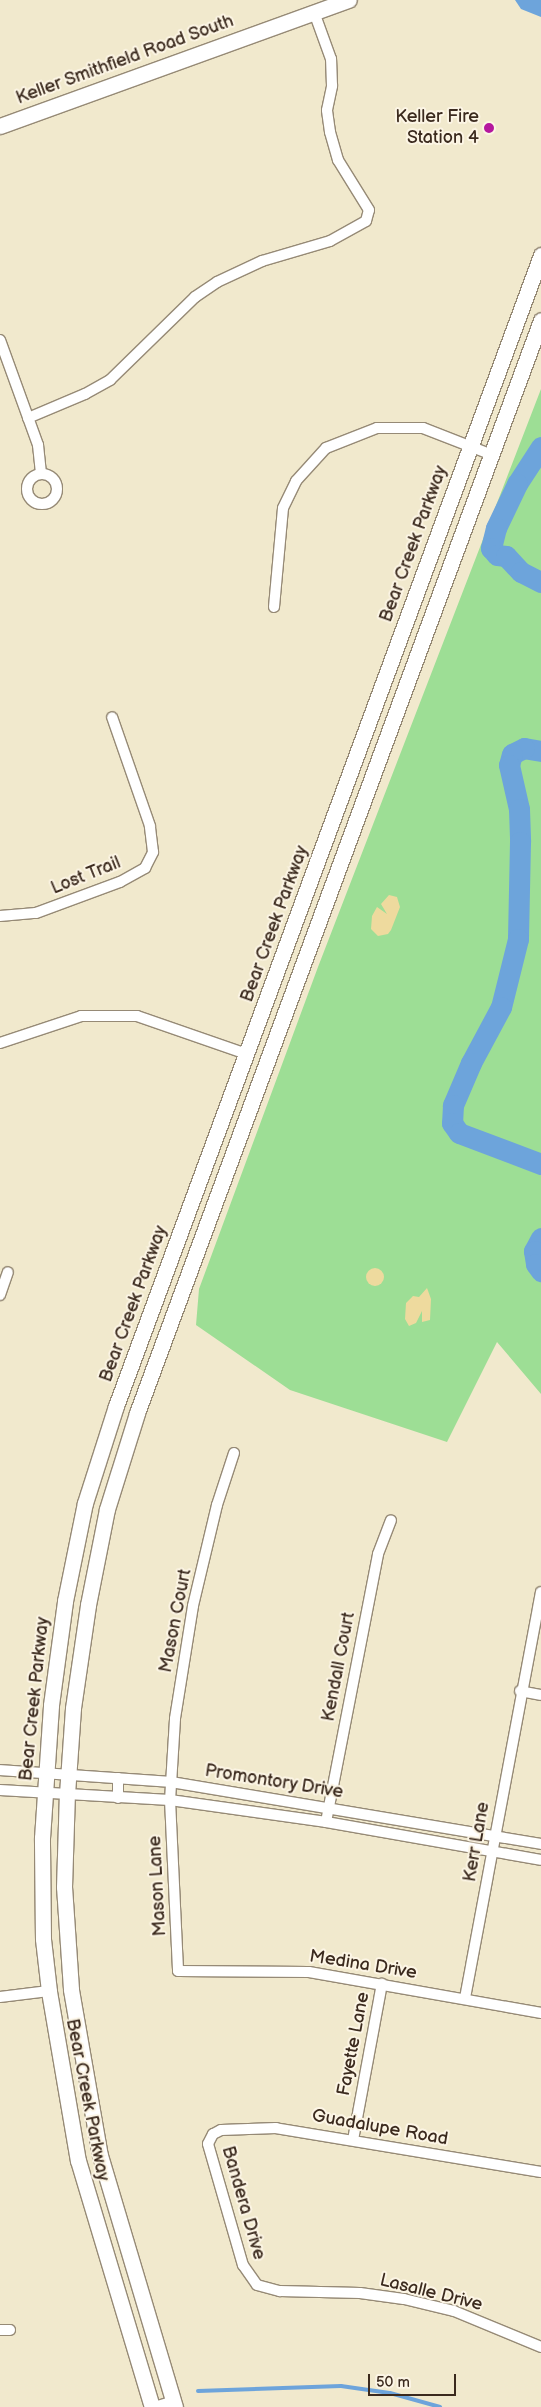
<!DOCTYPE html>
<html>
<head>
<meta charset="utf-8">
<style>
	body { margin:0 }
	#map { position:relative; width:541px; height:2407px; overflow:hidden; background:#f1e9cd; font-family:"Balsamiq Sans",sans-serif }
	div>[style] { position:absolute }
	.green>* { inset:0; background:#9dde95 }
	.sand>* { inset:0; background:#eeda9e }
	.round { border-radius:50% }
	.water>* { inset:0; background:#6da4db }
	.stream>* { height:4px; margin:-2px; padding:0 2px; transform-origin:2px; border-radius:2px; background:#6da4db }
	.river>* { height:21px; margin:-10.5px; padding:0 10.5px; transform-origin:10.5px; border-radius:10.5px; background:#6da4db }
	.roads { filter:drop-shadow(1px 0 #968a76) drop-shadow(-1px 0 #968a76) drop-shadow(0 1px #968a76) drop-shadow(0 -1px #968a76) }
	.minor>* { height:10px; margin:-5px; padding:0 5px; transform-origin:5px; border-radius:5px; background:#fff }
	.minor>.ring { margin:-5px; padding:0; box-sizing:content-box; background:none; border:10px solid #fff; border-radius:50% }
	.tertiary>* { height:12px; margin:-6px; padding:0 6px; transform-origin:6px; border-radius:6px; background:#fff }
	.secondary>* { height:15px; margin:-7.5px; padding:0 7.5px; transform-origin:7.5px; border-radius:7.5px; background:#fff }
	.dots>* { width:14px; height:14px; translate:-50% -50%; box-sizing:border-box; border:2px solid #fcf5e5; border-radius:50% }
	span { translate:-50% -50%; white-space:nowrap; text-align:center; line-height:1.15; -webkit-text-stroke:4px #fcf5e5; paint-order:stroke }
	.street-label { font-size:18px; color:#3b2a1e }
	.poi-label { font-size:18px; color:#3b2a1e }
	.right { translate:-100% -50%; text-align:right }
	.scale { position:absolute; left:368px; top:2374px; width:88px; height:22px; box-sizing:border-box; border:2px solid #3b2a1e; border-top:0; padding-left:6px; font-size:15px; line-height:18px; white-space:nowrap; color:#3b2a1e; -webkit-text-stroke:4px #fcf5e5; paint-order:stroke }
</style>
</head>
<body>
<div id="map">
	<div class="green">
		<div style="clip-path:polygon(541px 389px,541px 1394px,497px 1342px,447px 1442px,290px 1390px,196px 1325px,199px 1289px,318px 967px)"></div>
	</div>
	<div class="sand">
		<div style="clip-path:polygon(389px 895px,397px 897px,400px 907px,391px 930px,388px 934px,378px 936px,371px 929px,372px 916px,377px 907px,387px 914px,381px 904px)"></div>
		<div class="round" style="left:366px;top:1268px;width:18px;height:18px"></div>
		<div style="clip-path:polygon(427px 1288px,431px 1299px,430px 1320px,422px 1322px,422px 1311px,416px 1323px,409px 1326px,405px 1319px,406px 1303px,413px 1296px,419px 1297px)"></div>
	</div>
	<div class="water">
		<div style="clip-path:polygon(515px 0,541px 0,541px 17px,521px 9px)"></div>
	</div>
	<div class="stream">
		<div style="left:198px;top:2391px;width:143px;rotate:-2deg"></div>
		<div style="left:341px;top:2386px;width:49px;rotate:8.1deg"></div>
		<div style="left:390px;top:2393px;width:52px;rotate:15.6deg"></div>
	</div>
	<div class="river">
		<div style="left:541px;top:447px;width:44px;rotate:123deg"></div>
		<div style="left:517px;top:484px;width:49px;rotate:115.5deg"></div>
		<div style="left:496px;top:528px;width:21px;rotate:104deg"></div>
		<div style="left:491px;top:548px;width:9px;rotate:49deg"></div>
		<div style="left:497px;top:555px;width:9px;rotate:6deg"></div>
		<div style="left:506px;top:556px;width:22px;rotate:47deg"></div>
		<div style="left:521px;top:572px;width:22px;rotate:27deg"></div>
		<div style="left:541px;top:751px;width:17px;rotate:-170deg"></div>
		<div style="left:524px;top:748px;width:13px;rotate:153deg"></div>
		<div style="left:512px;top:754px;width:11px;rotate:105deg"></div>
		<div style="left:509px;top:765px;width:45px;rotate:77.2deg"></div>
		<div style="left:519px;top:809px;width:33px;rotate:88deg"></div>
		<div style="left:520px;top:842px;width:97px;rotate:91.2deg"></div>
		<div style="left:518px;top:939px;width:70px;rotate:104deg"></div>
		<div style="left:501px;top:1007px;width:64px;rotate:118.2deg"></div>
		<div style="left:471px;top:1063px;width:46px;rotate:113.2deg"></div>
		<div style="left:453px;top:1105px;width:18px;rotate:93deg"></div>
		<div style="left:452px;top:1123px;width:12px;rotate:55deg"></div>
		<div style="left:459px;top:1133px;width:88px;rotate:20.7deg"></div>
		<div style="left:541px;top:1238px;width:15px;rotate:118deg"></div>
		<div style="left:534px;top:1251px;width:13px;rotate:81deg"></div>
		<div style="left:536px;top:1264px;width:9px;rotate:54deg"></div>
	</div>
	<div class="roads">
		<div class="minor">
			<div style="left:0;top:340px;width:112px;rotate:70.1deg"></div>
			<div style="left:38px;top:445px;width:28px;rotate:84deg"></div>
			<div style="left:28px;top:418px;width:62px;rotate:-22.8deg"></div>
			<div style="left:85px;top:394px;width:29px;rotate:-29deg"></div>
			<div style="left:110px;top:380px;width:119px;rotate:-44.3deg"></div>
			<div style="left:195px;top:297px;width:27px;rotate:-34deg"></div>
			<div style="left:217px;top:282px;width:50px;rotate:-25deg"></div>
			<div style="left:262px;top:261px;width:71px;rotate:-16.4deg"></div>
			<div style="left:330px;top:241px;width:41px;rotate:-29.1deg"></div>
			<div style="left:366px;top:221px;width:11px;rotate:-75deg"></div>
			<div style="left:369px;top:210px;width:59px;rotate:-121.8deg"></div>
			<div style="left:338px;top:160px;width:29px;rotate:-106deg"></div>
			<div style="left:330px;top:132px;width:22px;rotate:-98deg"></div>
			<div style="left:327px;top:110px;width:25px;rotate:-78deg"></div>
			<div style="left:332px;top:86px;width:27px;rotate:-92deg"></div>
			<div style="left:331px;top:59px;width:50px;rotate:-109.9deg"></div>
			<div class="ring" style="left:27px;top:474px;width:20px;height:20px"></div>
			<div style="left:274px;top:607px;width:99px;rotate:-84.8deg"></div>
			<div style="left:283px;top:508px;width:30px;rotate:-64deg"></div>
			<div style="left:296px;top:481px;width:45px;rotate:-47.7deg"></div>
			<div style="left:326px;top:448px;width:55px;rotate:-21.4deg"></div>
			<div style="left:377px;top:428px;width:46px"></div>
			<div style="left:423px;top:428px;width:72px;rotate:21.2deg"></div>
			<div style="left:0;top:916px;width:36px;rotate:-5deg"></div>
			<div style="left:36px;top:913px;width:90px;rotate:-20.3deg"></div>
			<div style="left:120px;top:882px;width:29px;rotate:-29deg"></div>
			<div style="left:145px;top:868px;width:18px;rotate:-63deg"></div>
			<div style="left:153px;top:852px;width:26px;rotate:-97deg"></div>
			<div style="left:150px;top:826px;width:115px;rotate:-109.2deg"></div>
			<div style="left:0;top:1043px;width:85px;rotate:-18.4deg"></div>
			<div style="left:81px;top:1016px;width:56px"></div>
			<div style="left:137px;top:1016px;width:116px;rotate:19.1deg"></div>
			<div style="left:0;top:1295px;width:24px;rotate:-71deg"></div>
			<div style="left:234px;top:1453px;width:55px;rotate:108.1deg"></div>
			<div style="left:217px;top:1505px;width:104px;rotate:103.4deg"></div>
			<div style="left:193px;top:1606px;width:114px;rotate:99.1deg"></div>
			<div style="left:175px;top:1719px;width:81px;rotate:93.5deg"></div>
			<div style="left:170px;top:1800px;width:171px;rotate:87.3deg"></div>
			<div style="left:178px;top:1971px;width:131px;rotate:0.4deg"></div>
			<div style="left:309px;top:1972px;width:236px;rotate:10deg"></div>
			<div style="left:520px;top:1691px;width:21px;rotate:11deg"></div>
			<div style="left:0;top:1770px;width:171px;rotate:4deg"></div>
			<div style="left:171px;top:1782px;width:375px;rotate:9.5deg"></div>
			<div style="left:0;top:1790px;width:170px;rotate:3.4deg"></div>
			<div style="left:170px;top:1800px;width:158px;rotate:8deg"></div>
			<div style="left:326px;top:1822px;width:218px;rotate:10deg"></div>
			<div style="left:118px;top:1798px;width:20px;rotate:-90deg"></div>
			<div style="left:326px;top:1822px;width:273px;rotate:-79deg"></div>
			<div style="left:378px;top:1554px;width:36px;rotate:-69deg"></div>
			<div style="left:0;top:1997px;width:49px;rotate:-7deg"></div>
			<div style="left:465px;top:1998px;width:413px;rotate:-79.4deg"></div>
			<div style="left:353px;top:2140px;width:159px;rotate:-79.5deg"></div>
			<div style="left:541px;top:2172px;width:269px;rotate:-170.6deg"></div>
			<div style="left:276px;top:2128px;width:55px;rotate:177.9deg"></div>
			<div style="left:221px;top:2130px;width:9px;rotate:153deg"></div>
			<div style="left:213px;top:2134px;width:11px;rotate:117deg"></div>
			<div style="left:208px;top:2144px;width:126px;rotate:73.9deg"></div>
			<div style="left:243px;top:2265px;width:24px;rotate:55deg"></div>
			<div style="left:257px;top:2285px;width:24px;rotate:15deg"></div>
			<div style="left:280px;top:2291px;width:80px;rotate:1.4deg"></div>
			<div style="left:360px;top:2293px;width:44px;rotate:7.8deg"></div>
			<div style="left:404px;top:2299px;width:51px;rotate:13.5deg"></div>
			<div style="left:454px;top:2311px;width:94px;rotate:22.5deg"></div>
			<div style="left:0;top:2330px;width:10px"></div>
		</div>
		<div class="tertiary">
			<div style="left:158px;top:2407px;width:17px;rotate:-17deg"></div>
		</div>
		<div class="secondary">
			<div style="left:0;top:126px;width:371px;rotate:-19.9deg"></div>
			<div style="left:152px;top:2407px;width:257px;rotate:-106.7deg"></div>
			<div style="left:78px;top:2161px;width:172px;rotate:-99.7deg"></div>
			<div style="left:49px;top:1991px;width:52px;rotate:-96.6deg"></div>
			<div style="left:43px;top:1939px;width:101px;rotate:-90.6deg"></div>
			<div style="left:42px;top:1838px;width:133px;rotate:-86.1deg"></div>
			<div style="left:51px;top:1705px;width:105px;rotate:-82.3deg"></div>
			<div style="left:65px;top:1601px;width:100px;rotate:-78.5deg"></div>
			<div style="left:85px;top:1503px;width:102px;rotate:-72.3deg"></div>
			<div style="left:116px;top:1406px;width:1227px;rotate:-69.73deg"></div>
			<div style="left:175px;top:2407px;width:262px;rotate:-106.6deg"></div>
			<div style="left:100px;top:2156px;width:169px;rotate:-99.9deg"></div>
			<div style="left:71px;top:1989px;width:102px;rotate:-93.9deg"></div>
			<div style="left:64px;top:1887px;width:93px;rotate:-88.2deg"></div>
			<div style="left:67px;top:1794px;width:86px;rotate:-86deg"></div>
			<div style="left:73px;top:1708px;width:104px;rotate:-81.7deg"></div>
			<div style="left:88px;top:1605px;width:98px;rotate:-78.8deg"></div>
			<div style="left:107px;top:1509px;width:101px;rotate:-72.6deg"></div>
			<div style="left:137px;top:1413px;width:1165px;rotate:-69.71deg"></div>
		</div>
	</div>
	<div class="dots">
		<div style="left:489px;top:128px;background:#b5179e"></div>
	</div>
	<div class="street-label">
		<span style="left:125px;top:60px;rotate:-20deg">Keller Smithfield Road South</span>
		<span style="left:414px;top:544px;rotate:-70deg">Bear Creek Parkway</span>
		<span style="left:86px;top:876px;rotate:-22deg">Lost Trail</span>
		<span style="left:275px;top:924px;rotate:-70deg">Bear Creek Parkway</span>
		<span style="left:134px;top:1304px;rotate:-70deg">Bear Creek Parkway</span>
		<span style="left:176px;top:1621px;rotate:-79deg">Mason Court</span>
		<span style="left:339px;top:1667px;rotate:-79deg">Kendall Court</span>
		<span style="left:35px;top:1699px;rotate:-84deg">Bear Creek Parkway</span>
		<span style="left:274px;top:1782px;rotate:9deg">Promontory Drive</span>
		<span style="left:477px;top:1842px;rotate:-80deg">Kerr Lane</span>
		<span style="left:158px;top:1886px;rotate:-93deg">Mason Lane</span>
		<span style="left:363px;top:1965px;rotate:9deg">Medina Drive</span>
		<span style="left:354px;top:2044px;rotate:-79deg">Fayette Lane</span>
		<span style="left:87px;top:2100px;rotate:79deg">Bear Creek Parkway</span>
		<span style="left:380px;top:2128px;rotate:10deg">Guadalupe Road</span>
		<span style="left:243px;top:2203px;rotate:74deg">Bandera Drive</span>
		<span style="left:431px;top:2293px;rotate:14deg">Lasalle Drive</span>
	</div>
	<div class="poi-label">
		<span class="right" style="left:479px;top:128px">Keller Fire<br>Station 4</span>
	</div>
	<div class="scale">50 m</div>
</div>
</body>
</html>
